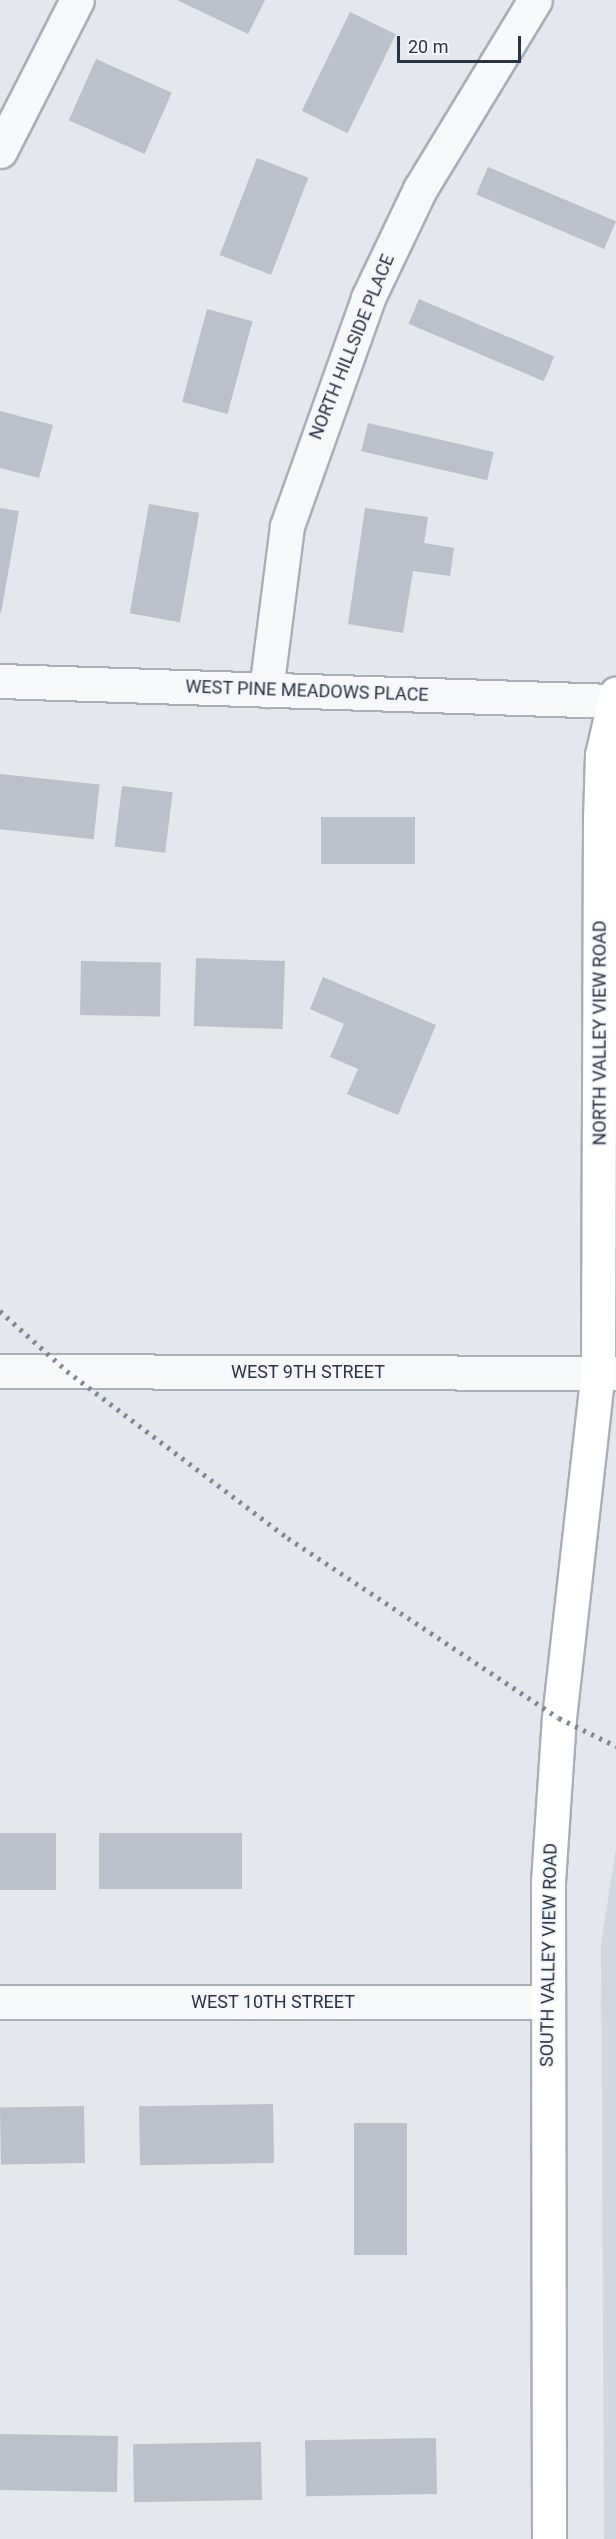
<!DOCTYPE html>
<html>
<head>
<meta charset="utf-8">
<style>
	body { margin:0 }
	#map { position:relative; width:616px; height:2539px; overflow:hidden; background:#e4e7ec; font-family:Roboto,sans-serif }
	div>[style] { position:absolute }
	.built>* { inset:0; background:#d2d6de }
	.building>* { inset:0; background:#bbc0ca; transform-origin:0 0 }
	.roads { filter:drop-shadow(2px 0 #a9aeb7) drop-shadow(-2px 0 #a9aeb7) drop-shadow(0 2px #a9aeb7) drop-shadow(0 -2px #a9aeb7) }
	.street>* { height:33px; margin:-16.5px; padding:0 16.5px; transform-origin:16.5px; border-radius:16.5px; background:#f7f8fa }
	.secondary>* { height:33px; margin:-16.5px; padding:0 16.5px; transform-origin:16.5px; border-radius:16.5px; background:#fff }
	.rail>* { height:4.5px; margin-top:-2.25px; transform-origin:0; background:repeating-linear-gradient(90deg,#7d8696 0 3px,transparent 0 9px) }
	span { translate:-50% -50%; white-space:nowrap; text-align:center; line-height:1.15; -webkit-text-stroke:4.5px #f4f6f9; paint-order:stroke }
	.street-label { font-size:18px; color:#2b3445 }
	.scale { position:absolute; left:397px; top:36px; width:124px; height:27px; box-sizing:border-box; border:3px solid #2b3445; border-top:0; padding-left:8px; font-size:18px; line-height:21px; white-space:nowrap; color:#2b3445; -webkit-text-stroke:4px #f4f6f9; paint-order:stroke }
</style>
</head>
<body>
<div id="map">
	<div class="built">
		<div style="clip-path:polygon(616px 1849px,616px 2539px,604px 2539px,601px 1943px)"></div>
	</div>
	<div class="building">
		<div style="clip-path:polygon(177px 0,265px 0,248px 34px)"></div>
		<div style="left:350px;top:12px;width:51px;height:110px;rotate:26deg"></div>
		<div style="left:96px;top:59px;width:83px;height:67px;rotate:24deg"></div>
		<div style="left:257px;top:158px;width:55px;height:104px;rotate:21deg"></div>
		<div style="left:488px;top:167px;width:139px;height:30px;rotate:23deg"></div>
		<div style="left:419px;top:299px;width:147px;height:27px;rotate:23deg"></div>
		<div style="left:207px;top:309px;width:47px;height:96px;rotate:15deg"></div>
		<div style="clip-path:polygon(0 411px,53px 425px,39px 478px,0 468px)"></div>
		<div style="left:368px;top:423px;width:129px;height:29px;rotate:13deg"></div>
		<div style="left:149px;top:504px;width:51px;height:111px;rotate:10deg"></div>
		<div style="clip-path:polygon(0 508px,19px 511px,1px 613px,0 613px)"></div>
		<div style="clip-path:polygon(365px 508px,428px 517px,424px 543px,454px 548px,450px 576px,413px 571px,403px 633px,348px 624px)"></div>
		<div style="left:0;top:774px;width:100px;height:55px;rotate:6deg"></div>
		<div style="left:122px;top:786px;width:51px;height:61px;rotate:7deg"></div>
		<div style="left:415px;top:817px;width:47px;height:94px;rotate:90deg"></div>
		<div style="left:196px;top:958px;width:89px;height:68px;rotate:2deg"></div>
		<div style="left:81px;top:961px;width:80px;height:54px;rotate:1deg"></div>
		<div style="clip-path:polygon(323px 977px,436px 1025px,398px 1115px,347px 1094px,358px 1069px,330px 1057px,344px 1024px,310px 1009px)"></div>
		<div style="left:0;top:1833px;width:56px;height:57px"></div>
		<div style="left:99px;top:1833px;width:143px;height:56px"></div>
		<div style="left:273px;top:2104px;width:59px;height:134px;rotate:89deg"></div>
		<div style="left:84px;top:2106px;width:57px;height:84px;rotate:89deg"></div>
		<div style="left:407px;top:2123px;width:132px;height:53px;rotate:90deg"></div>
		<div style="left:0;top:2434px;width:118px;height:56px;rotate:1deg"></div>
		<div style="left:436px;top:2438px;width:56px;height:131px;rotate:89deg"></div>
		<div style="left:261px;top:2442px;width:58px;height:128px;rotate:89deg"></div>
	</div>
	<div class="roads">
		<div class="street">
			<div style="left:0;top:151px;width:169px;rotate:-63deg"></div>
			<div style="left:0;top:681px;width:614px;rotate:1.87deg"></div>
			<div style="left:266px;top:690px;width:165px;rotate:-82.7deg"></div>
			<div style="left:287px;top:526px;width:242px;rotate:-70.4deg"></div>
			<div style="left:368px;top:298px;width:121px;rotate:-64.5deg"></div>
			<div style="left:420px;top:189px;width:221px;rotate:-58.7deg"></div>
			<div style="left:0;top:1371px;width:616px;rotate:0.19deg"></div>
			<div style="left:0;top:2002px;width:546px"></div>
		</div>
		<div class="secondary">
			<div style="left:549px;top:2539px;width:657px;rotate:-90.09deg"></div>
			<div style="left:548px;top:1882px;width:164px;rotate:-86.2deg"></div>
			<div style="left:559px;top:1718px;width:347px;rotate:-83.6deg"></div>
			<div style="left:598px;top:1373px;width:554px;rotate:-89.79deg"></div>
			<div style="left:600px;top:819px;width:64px;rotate:-88.2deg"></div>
			<div style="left:602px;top:755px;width:63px;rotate:-77.1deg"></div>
		</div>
	</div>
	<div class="rail">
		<div style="left:0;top:1311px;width:90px;rotate:41.8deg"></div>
		<div style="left:67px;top:1371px;width:277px;rotate:37.1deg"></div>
		<div style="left:288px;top:1538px;width:325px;rotate:33.6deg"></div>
		<div style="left:559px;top:1718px;width:64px;rotate:26.2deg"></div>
	</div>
	<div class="street-label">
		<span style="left:352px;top:347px;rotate:-68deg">NORTH HILLSIDE PLACE</span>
		<span style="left:307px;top:691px;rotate:2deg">WEST PINE MEADOWS PLACE</span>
		<span style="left:600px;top:1033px;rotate:-90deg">NORTH VALLEY VIEW ROAD</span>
		<span style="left:308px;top:1372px">WEST 9TH STREET</span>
		<span style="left:549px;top:1955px;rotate:-89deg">SOUTH VALLEY VIEW ROAD</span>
		<span style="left:273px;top:2002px">WEST 10TH STREET</span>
	</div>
	<div class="scale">20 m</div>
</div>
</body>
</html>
